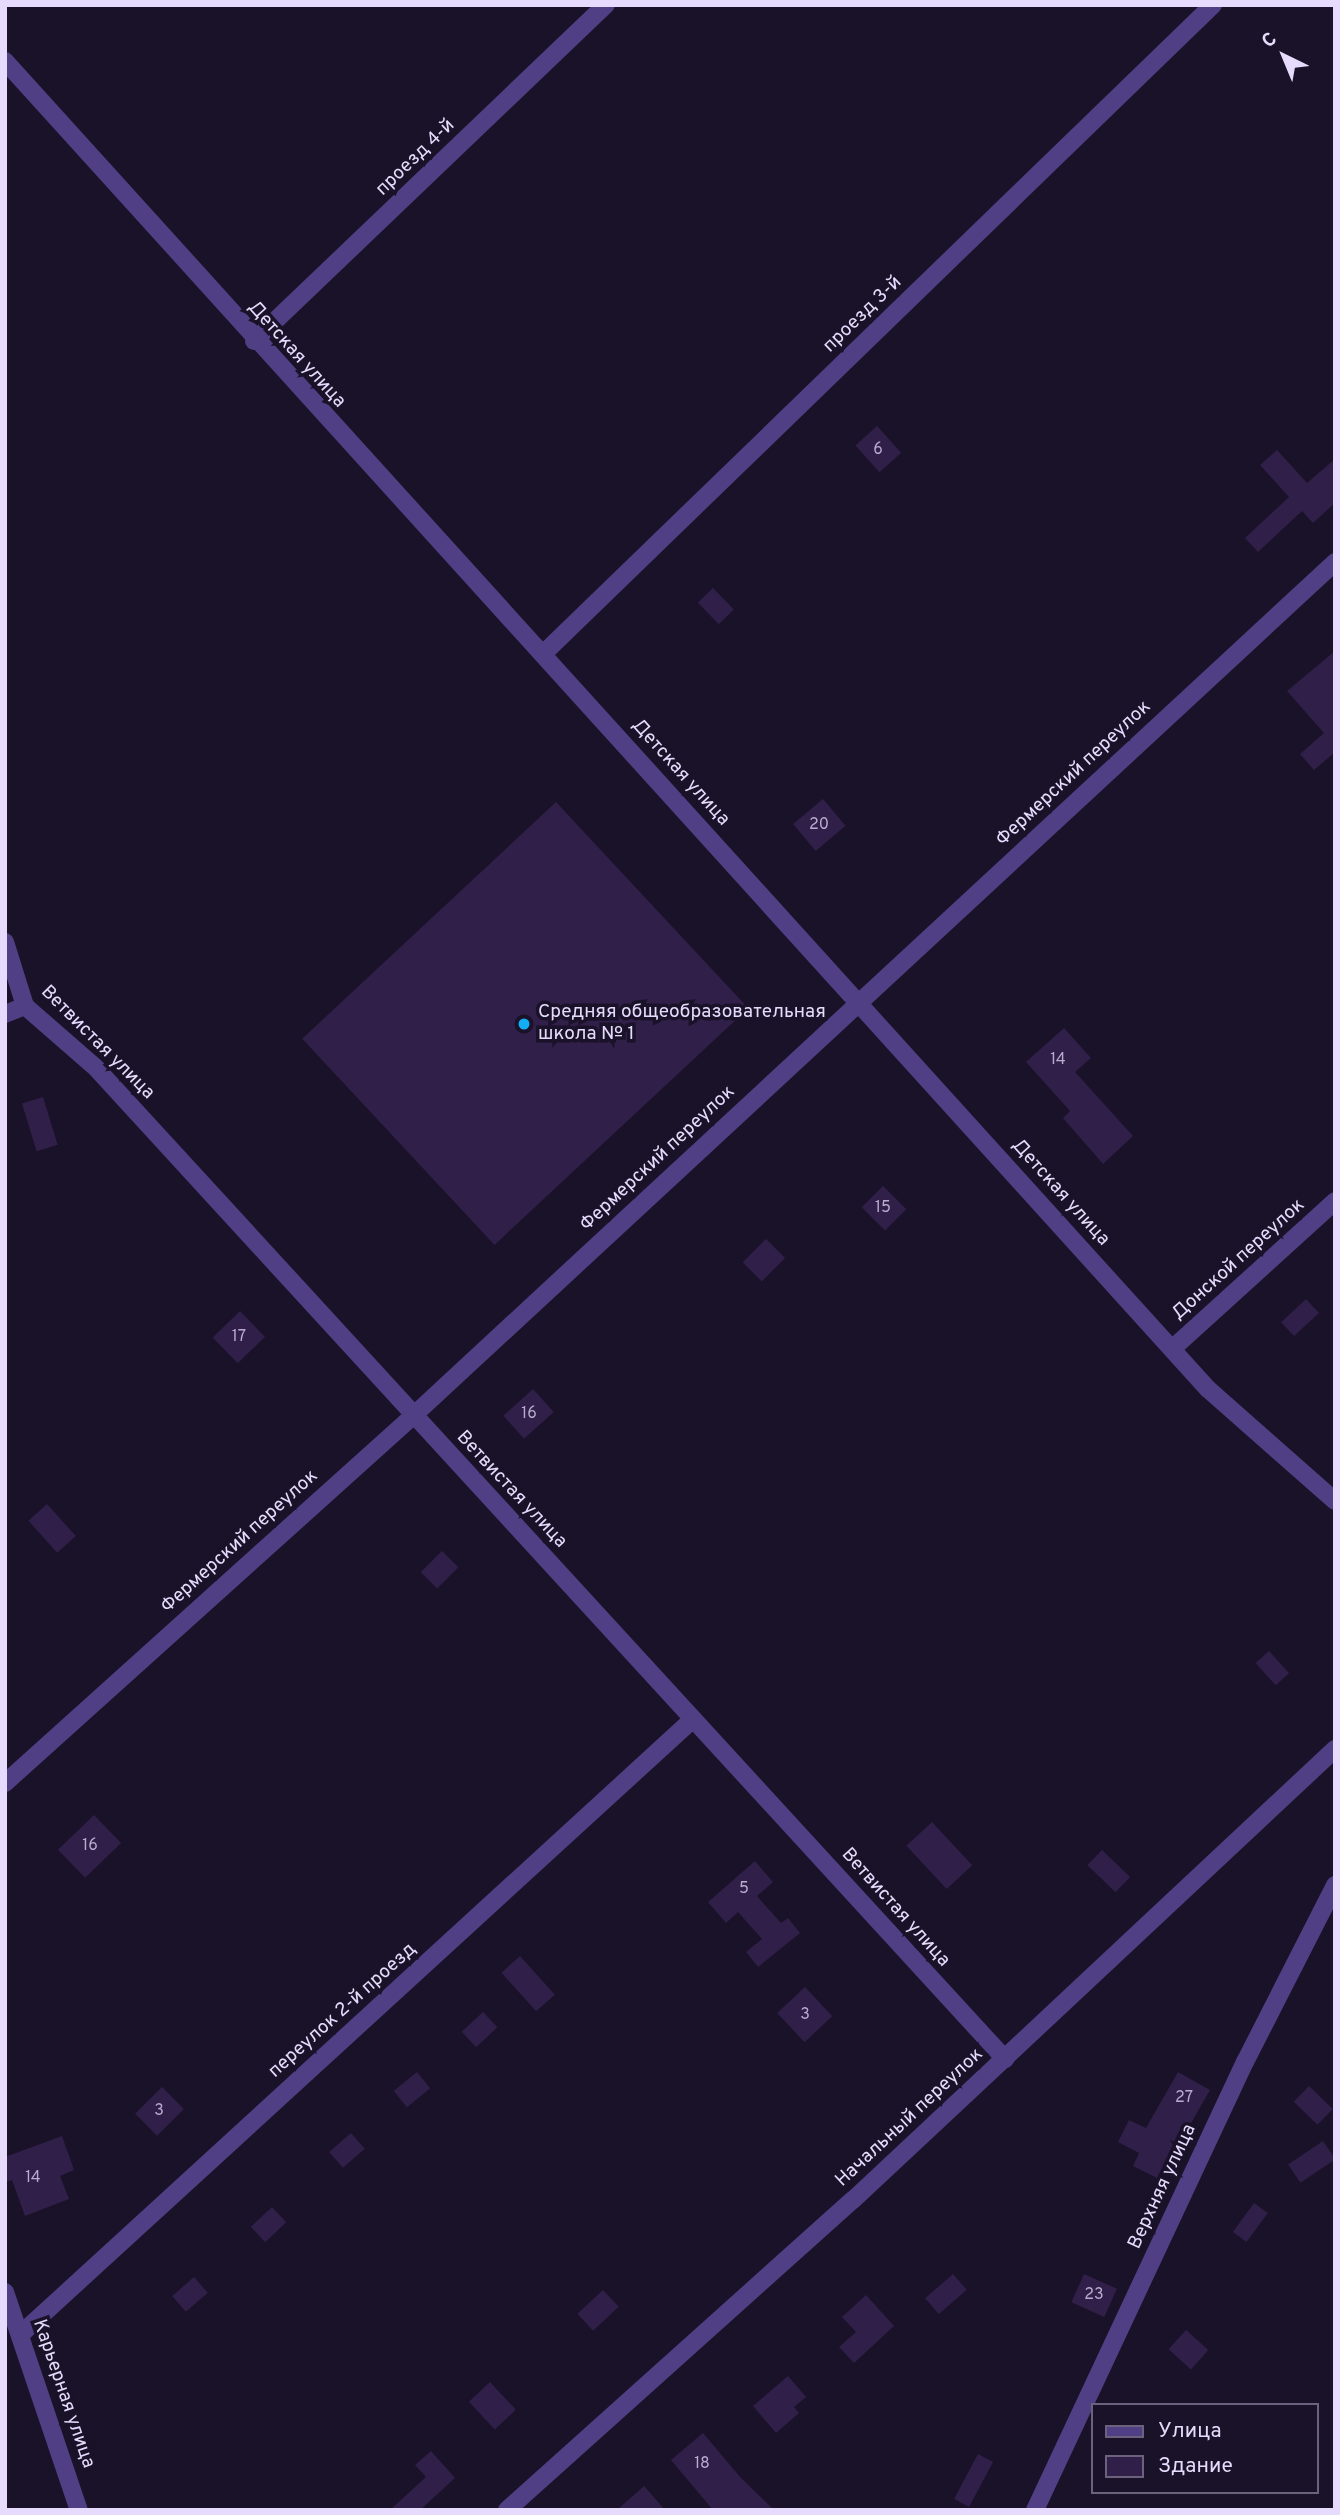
<!DOCTYPE html>
<html>
<head>
<meta charset="utf-8">
<style>
	body { margin:0 }
	#map { position:relative; width:1340px; height:2515px; overflow:hidden; background:#1a1228; font-family:Overpass,sans-serif }
	div>[style] { position:absolute }
	.building>* { inset:0; background:#301f48; transform-origin:0 0 }
	.minor>* { height:18px; margin:-9px; padding:0 9px; transform-origin:9px; border-radius:9px; background:#503f84 }
	.dots>* { width:19px; height:19px; translate:-50% -50%; box-sizing:border-box; border:4px solid #1a1228; border-radius:50% }
	span { translate:-50% -50%; white-space:nowrap; text-align:center; line-height:1.15; -webkit-text-stroke:7px #1a1228; paint-order:stroke }
	.number-label { font-size:16px; color:#b8acd0 }
	.number-label span { -webkit-text-stroke-width:0 }
	.street-label { font-size:19px; color:#e6dbfd }
	.poi-label { font-size:19px; color:#e6dbfd }
	.left { translate:0 -50%; text-align:left }
	.frame { position:absolute; inset:0; border:7px solid #e6dbfd; pointer-events:none }
	.legend { position:absolute; left:1091px; top:2403px; width:228px; height:91px; box-sizing:border-box; background:#1a1228; border:2px solid #6c627d; margin:0; padding:9px 12px; list-style:none; font-size:21px; color:#e6dbfd }
	.legend li { display:flex; align-items:center; gap:14px; height:35px }
	.legend b { width:35px; border:2px solid #6c627d }
	.north { position:absolute; left:1249px; top:21px; width:70px; height:70px; -webkit-text-stroke:5px #1a1228; paint-order:stroke; rotate:317deg; font-size:19px; font-weight:700; line-height:28px; text-align:center; color:#e6dbfd }
	.north::after { content:''; display:block; margin:auto; width:24px; height:32px; background:#e6dbfd; clip-path:polygon(50% 0,100% 100%,50% 72%,0 100%) }
</style>
</head>
<body>
<div id="map">
	<div class="building">
		<div style="left:877px;top:426px;width:36px;height:29px;rotate:48deg"></div>
		<div style="clip-path:polygon(1277px 450px,1307px 483px,1335px 459px,1335px 503px,1313px 523px,1302px 511px,1258px 552px,1245px 538px,1289px 497px,1260px 465px)"></div>
		<div style="left:713px;top:588px;width:30px;height:21px;rotate:46deg"></div>
		<div style="clip-path:polygon(1335px 651px,1335px 752px,1314px 770px,1300px 754px,1324px 733px,1287px 691px)"></div>
		<div style="left:823px;top:799px;width:35px;height:39px;rotate:50deg"></div>
		<div style="left:556px;top:802px;width:282px;height:347px;rotate:47deg"></div>
		<div style="clip-path:polygon(1064px 1028px,1091px 1058px,1075px 1072px,1133px 1136px,1103px 1164px,1063px 1118px,1070px 1111px,1026px 1062px)"></div>
		<div style="left:43px;top:1097px;width:50px;height:22px;rotate:73deg"></div>
		<div style="left:883px;top:1186px;width:33px;height:30px;rotate:45deg"></div>
		<div style="left:766px;top:1239px;width:27px;height:33px;rotate:45deg"></div>
		<div style="left:1306px;top:1299px;width:19px;height:34px;rotate:47deg"></div>
		<div style="left:240px;top:1311px;width:36px;height:38px;rotate:46deg"></div>
		<div style="left:533px;top:1389px;width:31px;height:40px;rotate:48deg"></div>
		<div style="left:47px;top:1504px;width:43px;height:25px;rotate:48deg"></div>
		<div style="left:442px;top:1551px;width:23px;height:30px;rotate:45deg"></div>
		<div style="left:1269px;top:1651px;width:30px;height:18px;rotate:48deg"></div>
		<div style="left:94px;top:1815px;width:39px;height:50px;rotate:46deg"></div>
		<div style="left:932px;top:1822px;width:59px;height:35px;rotate:47deg"></div>
		<div style="left:1102px;top:1850px;width:39px;height:21px;rotate:44deg"></div>
		<div style="clip-path:polygon(755px 1861px,773px 1882px,757px 1896px,781px 1923px,788px 1918px,800px 1933px,758px 1967px,746px 1952px,762px 1939px,738px 1912px,726px 1923px,708px 1902px)"></div>
		<div style="left:520px;top:1956px;width:52px;height:25px;rotate:48deg"></div>
		<div style="left:805px;top:1987px;width:40px;height:38px;rotate:47deg"></div>
		<div style="left:483px;top:2012px;width:21px;height:29px;rotate:47deg"></div>
		<div style="left:417px;top:2072px;width:21px;height:30px;rotate:51deg"></div>
		<div style="clip-path:polygon(1178px 2072px,1210px 2090px,1159px 2179px,1133px 2166px,1139px 2153px,1118px 2142px,1129px 2120px,1146px 2128px)"></div>
		<div style="left:1309px;top:2086px;width:33px;height:22px;rotate:44deg"></div>
		<div style="left:162px;top:2087px;width:31px;height:38px;rotate:45deg"></div>
		<div style="left:351px;top:2133px;width:21px;height:29px;rotate:49deg"></div>
		<div style="clip-path:polygon(62px 2136px,74px 2170px,60px 2176px,69px 2199px,25px 2216px,12px 2180px,5px 2182px,5px 2157px)"></div>
		<div style="left:1323px;top:2141px;width:22px;height:42px;rotate:56deg"></div>
		<div style="left:1254px;top:2203px;width:17px;height:36px;rotate:36deg"></div>
		<div style="left:272px;top:2207px;width:21px;height:29px;rotate:47deg"></div>
		<div style="left:953px;top:2274px;width:21px;height:37px;rotate:49deg"></div>
		<div style="left:1084px;top:2274px;width:36px;height:31px;rotate:24deg"></div>
		<div style="left:194px;top:2277px;width:21px;height:29px;rotate:49deg"></div>
		<div style="left:603px;top:2290px;width:23px;height:35px;rotate:47deg"></div>
		<div style="clip-path:polygon(866px 2295px,894px 2326px,854px 2363px,839px 2347px,856px 2332px,842px 2317px)"></div>
		<div style="left:1186px;top:2330px;width:30px;height:26px;rotate:42deg"></div>
		<div style="clip-path:polygon(788px 2376px,806px 2397px,794px 2407px,799px 2413px,776px 2433px,753px 2406px)"></div>
		<div style="left:490px;top:2382px;width:38px;height:29px;rotate:47deg"></div>
		<div style="clip-path:polygon(703px 2433px,741px 2478px,774px 2510px,713px 2510px,671px 2460px)"></div>
		<div style="clip-path:polygon(431px 2451px,455px 2478px,420px 2510px,390px 2510px,426px 2477px,415px 2465px)"></div>
		<div style="left:978px;top:2454px;width:17px;height:51px;rotate:28deg"></div>
		<div style="clip-path:polygon(644px 2486px,665px 2510px,617px 2510px)"></div>
	</div>
	<div class="minor">
		<div style="left:5px;top:61px;width:1792px;rotate:47.83deg"></div>
		<div style="left:1208px;top:1389px;width:169px;rotate:41.4deg"></div>
		<div style="left:254px;top:341px;width:487px;rotate:-43.7deg"></div>
		<div style="left:543px;top:654px;width:933px;rotate:-44.09deg"></div>
		<div style="left:5px;top:942px;width:67px;rotate:72.6deg"></div>
		<div style="left:25px;top:1006px;width:94px;rotate:41.1deg"></div>
		<div style="left:96px;top:1068px;width:1345px;rotate:47.47deg"></div>
		<div style="left:5px;top:1014px;width:22px;rotate:-22deg"></div>
		<div style="left:1172px;top:1349px;width:220px;rotate:-42.2deg"></div>
		<div style="left:5px;top:1783px;width:550px;rotate:-41.98deg"></div>
		<div style="left:414px;top:1415px;width:1255px;rotate:-42.8deg"></div>
		<div style="left:5px;top:2292px;width:230px;rotate:71.3deg"></div>
		<div style="left:21px;top:2334px;width:911px;rotate:-42.46deg"></div>
		<div style="left:507px;top:2510px;width:465px;rotate:-41.9deg"></div>
		<div style="left:853px;top:2200px;width:660px;rotate:-43.1deg"></div>
		<div style="left:1035px;top:2510px;width:495px;rotate:-64.9deg"></div>
		<div style="left:1245px;top:2062px;width:199px;rotate:-63deg"></div>
	</div>
	<div class="dots">
		<div style="left:524px;top:1024px;background:#12adf2"></div>
	</div>
	<div class="number-label">
		<span style="left:878px;top:450px">6</span>
		<span style="left:819px;top:825px">20</span>
		<span style="left:1058px;top:1060px">14</span>
		<span style="left:883px;top:1208px">15</span>
		<span style="left:239px;top:1337px">17</span>
		<span style="left:529px;top:1414px">16</span>
		<span style="left:90px;top:1846px">16</span>
		<span style="left:744px;top:1889px">5</span>
		<span style="left:805px;top:2015px">3</span>
		<span style="left:1184px;top:2098px">27</span>
		<span style="left:159px;top:2111px">3</span>
		<span style="left:33px;top:2178px">14</span>
		<span style="left:1094px;top:2295px">23</span>
		<span style="left:702px;top:2464px">18</span>
	</div>
	<div class="street-label">
		<span style="left:416px;top:158px;rotate:-44deg">проезд 4-й</span>
		<span style="left:863px;top:315px;rotate:-44deg">проезд 3-й</span>
		<span style="left:296px;top:355px;rotate:48deg">Детская улица</span>
		<span style="left:680px;top:773px;rotate:48deg">Детская улица</span>
		<span style="left:1074px;top:774px;rotate:-43deg">Фермерский переулок</span>
		<span style="left:97px;top:1043px;rotate:45deg">Ветвистая улица</span>
		<span style="left:658px;top:1159px;rotate:-43deg">Фермерский переулок</span>
		<span style="left:1060px;top:1193px;rotate:48deg">Детская улица</span>
		<span style="left:1239px;top:1260px;rotate:-42deg">Донской переулок</span>
		<span style="left:511px;top:1490px;rotate:47deg">Ветвистая улица</span>
		<span style="left:240px;top:1542px;rotate:-42deg">Фермерский переулок</span>
		<span style="left:895px;top:1908px;rotate:48deg">Ветвистая улица</span>
		<span style="left:343px;top:2011px;rotate:-42deg">переулок 2-й проезд</span>
		<span style="left:910px;top:2118px;rotate:-43deg">Начальный переулок</span>
		<span style="left:1163px;top:2187px;rotate:-65deg">Верхняя улица</span>
		<span style="left:63px;top:2394px;rotate:71deg">Карьерная улица</span>
	</div>
	<div class="poi-label">
		<span class="left" style="left:538px;top:1024px">Средняя общеобразовательная<br>школа № 1</span>
	</div>
	<div class="frame"></div>
	<ul class="legend">
	<li><b style="height:9px;background:#503f84"></b>Улица</li>
	<li><b style="height:19px;background:#301f48"></b>Здание</li>
	</ul>
	<div class="north">С</div>
</div>
</body>
</html>
